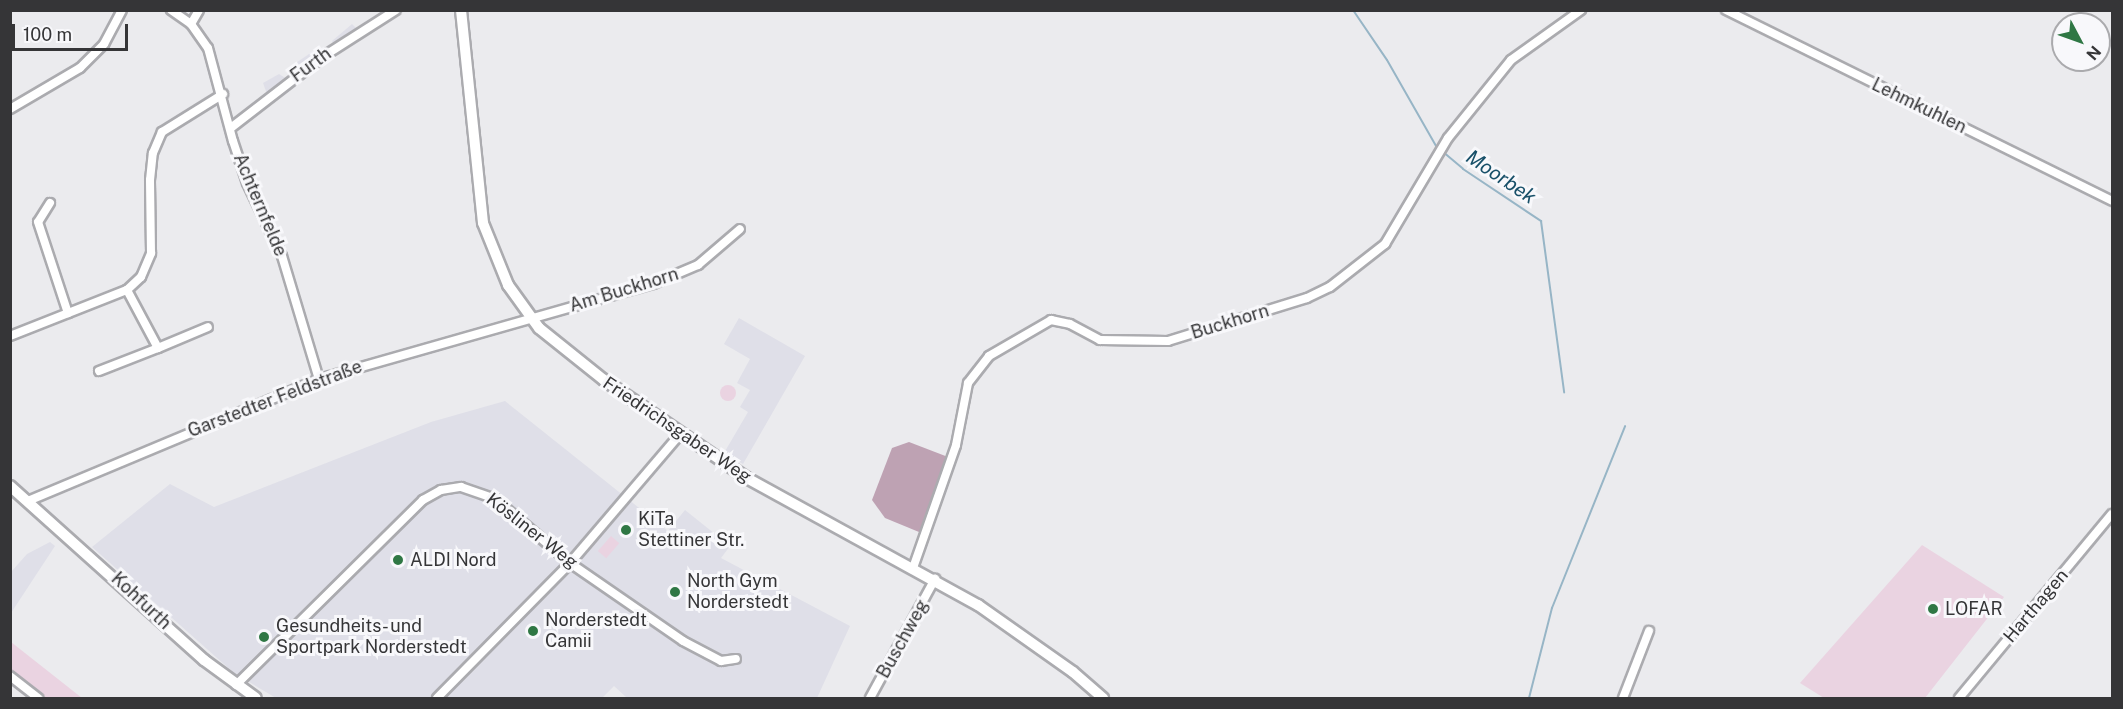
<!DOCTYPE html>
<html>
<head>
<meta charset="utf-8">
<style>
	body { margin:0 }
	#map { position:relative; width:2123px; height:709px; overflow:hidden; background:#ebebee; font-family:"Public Sans",sans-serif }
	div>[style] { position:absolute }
	.built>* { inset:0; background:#dfdfe8; transform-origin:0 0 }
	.green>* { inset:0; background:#ead3e1; transform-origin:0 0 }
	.round { border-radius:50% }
	.forest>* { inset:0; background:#bea2b3 }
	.stream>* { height:2px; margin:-1px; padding:0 1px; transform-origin:1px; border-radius:1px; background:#97b5c6 }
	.roads { filter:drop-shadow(2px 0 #ababaf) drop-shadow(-2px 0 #ababaf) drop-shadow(0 2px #ababaf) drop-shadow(0 -2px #ababaf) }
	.street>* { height:8px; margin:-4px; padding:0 4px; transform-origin:4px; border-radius:4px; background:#fff }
	.secondary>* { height:10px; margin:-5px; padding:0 5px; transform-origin:5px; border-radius:5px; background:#fff }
	.dots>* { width:16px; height:16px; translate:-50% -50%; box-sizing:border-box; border:3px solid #f8f8fb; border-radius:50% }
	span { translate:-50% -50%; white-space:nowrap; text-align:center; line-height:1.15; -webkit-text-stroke:6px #f8f8fb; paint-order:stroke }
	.street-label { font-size:18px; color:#353537 }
	.poi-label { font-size:18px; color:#353537 }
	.left { translate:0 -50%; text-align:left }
	.water-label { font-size:20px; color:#185069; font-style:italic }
	.frame { position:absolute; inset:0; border:12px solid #353537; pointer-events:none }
	.north { position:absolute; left:2051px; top:12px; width:60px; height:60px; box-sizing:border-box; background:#f8f8fb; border:2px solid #aaaaad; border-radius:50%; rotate:131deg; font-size:16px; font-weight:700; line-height:24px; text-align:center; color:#353537 }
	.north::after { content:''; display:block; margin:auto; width:21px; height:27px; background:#2f7744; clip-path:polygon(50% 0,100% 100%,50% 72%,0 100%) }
	.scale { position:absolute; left:12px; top:24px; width:116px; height:27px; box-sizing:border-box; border:3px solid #353537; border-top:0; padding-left:8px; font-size:18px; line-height:21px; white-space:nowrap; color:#353537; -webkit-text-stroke:4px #f8f8fb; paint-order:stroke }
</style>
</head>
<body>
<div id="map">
	<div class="built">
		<div style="clip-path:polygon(352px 24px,358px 30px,335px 46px,332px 41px)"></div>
		<div style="left:315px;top:50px;width:7px;height:25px;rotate:56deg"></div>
		<div style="clip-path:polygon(279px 74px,287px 79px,267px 94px,263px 83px)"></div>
		<div style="clip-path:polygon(739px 318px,805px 356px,743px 464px,724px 453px,748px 412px,740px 407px,750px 390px,737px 383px,750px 359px,724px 344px)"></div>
		<div style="clip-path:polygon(505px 401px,668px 531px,685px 510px,730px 546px,721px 558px,850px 626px,817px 698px,627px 698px,614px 686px,602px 698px,276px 698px,234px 673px,92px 547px,170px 484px,214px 507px,431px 422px)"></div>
		<div style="clip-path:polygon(50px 542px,55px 546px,11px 613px,11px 572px,27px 554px)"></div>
	</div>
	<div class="green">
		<div class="round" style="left:720px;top:385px;width:16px;height:16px"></div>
		<div style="left:611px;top:536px;width:11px;height:20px;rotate:41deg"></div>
		<div style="clip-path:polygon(1922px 545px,2004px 597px,1925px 698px,1824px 698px,1800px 683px)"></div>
		<div style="clip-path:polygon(11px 642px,82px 698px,46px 698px,11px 670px)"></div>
	</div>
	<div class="forest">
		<div style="clip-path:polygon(909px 442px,948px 457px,926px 527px,919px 532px,885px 518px,872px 500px,892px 448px)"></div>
	</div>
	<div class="stream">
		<div style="left:1353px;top:10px;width:60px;rotate:55.8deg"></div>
		<div style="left:1387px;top:60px;width:99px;rotate:60.3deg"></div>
		<div style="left:1436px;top:146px;width:35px;rotate:40deg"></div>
		<div style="left:1463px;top:169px;width:94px;rotate:33.7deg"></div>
		<div style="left:1541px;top:221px;width:173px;rotate:82.3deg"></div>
		<div style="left:1529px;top:698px;width:93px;rotate:-75.7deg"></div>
		<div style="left:1552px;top:608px;width:196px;rotate:-68.1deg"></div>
	</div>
	<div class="roads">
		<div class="street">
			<div style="left:171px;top:10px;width:24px;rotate:35deg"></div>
			<div style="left:191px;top:24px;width:29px;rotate:55deg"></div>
			<div style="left:208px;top:48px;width:96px;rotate:75deg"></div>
			<div style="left:233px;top:141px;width:44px;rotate:71.6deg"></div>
			<div style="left:247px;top:183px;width:81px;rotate:64.4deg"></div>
			<div style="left:282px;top:256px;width:128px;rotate:73.3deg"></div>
			<div style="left:1726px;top:10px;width:431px;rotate:26.3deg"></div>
			<div style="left:191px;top:24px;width:16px;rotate:-60deg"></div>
			<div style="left:10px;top:109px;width:81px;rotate:-30.4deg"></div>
			<div style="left:80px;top:68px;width:34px;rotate:-45deg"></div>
			<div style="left:104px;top:44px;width:38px;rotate:-62deg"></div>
			<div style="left:232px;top:127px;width:116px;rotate:-37.7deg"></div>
			<div style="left:324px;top:56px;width:85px;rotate:-32.6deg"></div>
			<div style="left:50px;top:203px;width:22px;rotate:122deg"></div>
			<div style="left:38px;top:222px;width:96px;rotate:71.8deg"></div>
			<div style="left:10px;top:336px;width:126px;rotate:-21.5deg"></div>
			<div style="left:127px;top:290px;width:19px;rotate:-43deg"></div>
			<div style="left:141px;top:277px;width:26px;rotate:-67deg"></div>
			<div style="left:151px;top:253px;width:73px;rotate:-90.8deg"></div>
			<div style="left:150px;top:180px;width:27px;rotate:-84deg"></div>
			<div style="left:153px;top:153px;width:23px;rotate:-67deg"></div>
			<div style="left:162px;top:132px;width:72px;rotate:-31.9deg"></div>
			<div style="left:158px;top:348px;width:54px;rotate:-22.8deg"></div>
			<div style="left:99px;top:371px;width:63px;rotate:-21.3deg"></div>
			<div style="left:158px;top:348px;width:66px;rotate:-118.1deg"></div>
			<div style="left:28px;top:501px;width:316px;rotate:-22.7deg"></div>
			<div style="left:319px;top:379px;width:347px;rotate:-15.9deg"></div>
			<div style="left:653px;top:284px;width:49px;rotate:-22.9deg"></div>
			<div style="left:698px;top:265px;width:55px;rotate:-40.6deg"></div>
			<div style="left:913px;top:568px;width:130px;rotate:-70.7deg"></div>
			<div style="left:956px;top:445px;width:63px;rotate:-79deg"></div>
			<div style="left:968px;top:383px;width:34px;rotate:-52deg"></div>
			<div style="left:989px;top:356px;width:72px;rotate:-30.1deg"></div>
			<div style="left:1051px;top:320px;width:19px;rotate:12deg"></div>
			<div style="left:1070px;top:324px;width:34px;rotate:28deg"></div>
			<div style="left:1100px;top:340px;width:68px;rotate:0.8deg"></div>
			<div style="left:1168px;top:341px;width:145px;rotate:-17.2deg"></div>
			<div style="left:1307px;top:298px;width:25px;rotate:-26deg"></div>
			<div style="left:1330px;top:287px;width:70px;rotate:-38deg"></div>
			<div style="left:1385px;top:244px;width:123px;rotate:-59.3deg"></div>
			<div style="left:1448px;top:138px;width:100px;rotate:-51.1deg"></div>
			<div style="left:1511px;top:60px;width:86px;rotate:-35.5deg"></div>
			<div style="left:10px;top:676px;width:36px;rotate:38deg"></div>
			<div style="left:236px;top:685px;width:263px;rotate:-44.7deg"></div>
			<div style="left:423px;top:500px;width:21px;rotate:-29deg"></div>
			<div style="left:441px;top:490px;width:20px;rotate:-9deg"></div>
			<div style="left:461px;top:487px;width:36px;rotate:19deg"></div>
			<div style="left:495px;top:499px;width:99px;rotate:40.5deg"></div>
			<div style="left:570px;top:563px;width:137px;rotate:34.6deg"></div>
			<div style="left:683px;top:641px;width:43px;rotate:27.8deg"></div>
			<div style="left:721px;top:661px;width:15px;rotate:-8deg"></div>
			<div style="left:437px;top:698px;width:190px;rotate:-45.4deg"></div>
			<div style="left:570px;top:563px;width:171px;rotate:-49.5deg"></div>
			<div style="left:870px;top:698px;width:136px;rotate:-61.4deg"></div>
			<div style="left:1623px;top:698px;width:72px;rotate:-68.8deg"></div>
			<div style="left:1959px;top:698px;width:239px;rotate:-50.3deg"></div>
		</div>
		<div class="secondary">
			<div style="left:461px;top:10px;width:214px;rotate:84.1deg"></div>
			<div style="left:483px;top:223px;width:67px;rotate:68deg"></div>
			<div style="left:508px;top:285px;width:53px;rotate:54.2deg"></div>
			<div style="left:539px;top:328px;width:83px;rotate:38.7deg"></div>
			<div style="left:604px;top:380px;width:171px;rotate:34.5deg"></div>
			<div style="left:745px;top:477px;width:266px;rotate:28.8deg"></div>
			<div style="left:978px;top:605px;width:116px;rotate:35.2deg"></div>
			<div style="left:1073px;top:672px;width:40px;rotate:41deg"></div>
			<div style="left:10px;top:486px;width:261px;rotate:41.9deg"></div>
			<div style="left:204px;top:660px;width:64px;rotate:36.2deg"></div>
		</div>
	</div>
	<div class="dots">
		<div style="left:626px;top:530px;background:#2f7744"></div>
		<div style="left:398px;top:560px;background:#2f7744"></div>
		<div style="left:675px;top:592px;background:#2f7744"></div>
		<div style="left:1933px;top:609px;background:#2f7744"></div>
		<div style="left:533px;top:631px;background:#2f7744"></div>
		<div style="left:264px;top:637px;background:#2f7744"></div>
	</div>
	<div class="street-label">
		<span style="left:311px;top:65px;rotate:-36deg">Furth</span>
		<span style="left:1919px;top:106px;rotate:26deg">Lehmkuhlen</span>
		<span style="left:260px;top:205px;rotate:67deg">Achternfelde</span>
		<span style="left:624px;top:290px;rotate:-17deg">Am Buckhorn</span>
		<span style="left:1230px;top:322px;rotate:-17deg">Buckhorn</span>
		<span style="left:275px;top:399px;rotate:-21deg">Garstedter Feldstraße</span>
		<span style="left:677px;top:430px;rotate:34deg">Friedrichsgaber Weg</span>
		<span style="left:532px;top:531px;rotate:38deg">Kösliner Weg</span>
		<span style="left:141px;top:601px;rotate:43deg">Kohfurth</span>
		<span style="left:2036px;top:606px;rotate:-50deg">Harthagen</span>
		<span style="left:903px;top:639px;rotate:-61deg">Buschweg</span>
	</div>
	<div class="poi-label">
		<span class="left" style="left:638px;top:530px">KiTa<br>Stettiner Str.</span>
		<span class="left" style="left:410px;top:560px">ALDI Nord</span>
		<span class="left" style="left:687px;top:592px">North Gym<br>Norderstedt</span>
		<span class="left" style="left:1945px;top:609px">LOFAR</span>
		<span class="left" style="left:545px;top:631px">Norderstedt<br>Camii</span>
		<span class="left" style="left:276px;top:637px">Gesundheits- und<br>Sportpark Norderstedt</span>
	</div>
	<div class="water-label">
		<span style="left:1501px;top:177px;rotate:34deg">Moorbek</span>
	</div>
	<div class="frame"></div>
	<div class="north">N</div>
	<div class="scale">100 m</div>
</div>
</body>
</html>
